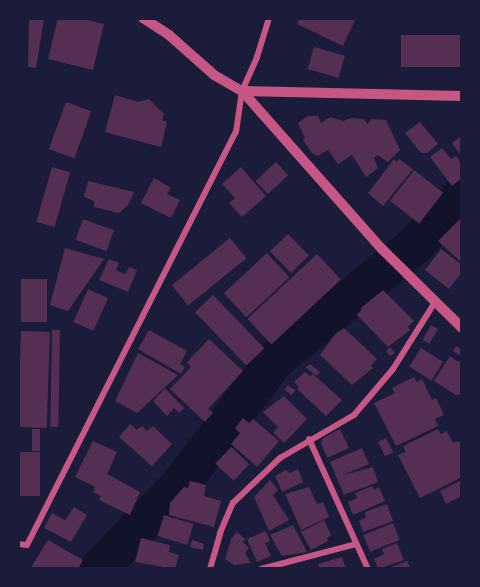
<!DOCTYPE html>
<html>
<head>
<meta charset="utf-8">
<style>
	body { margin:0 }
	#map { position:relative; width:480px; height:587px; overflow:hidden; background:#1b1b3a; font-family:"Nunito Sans",sans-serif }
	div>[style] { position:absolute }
	.river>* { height:39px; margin:-19.5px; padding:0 19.5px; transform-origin:19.5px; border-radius:19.5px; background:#12122b }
	.building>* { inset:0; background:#542f53; transform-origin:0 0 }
	.minor>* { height:6px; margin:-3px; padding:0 3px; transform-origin:3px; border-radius:3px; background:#c65784 }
	.tertiary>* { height:10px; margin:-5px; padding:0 5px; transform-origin:5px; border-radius:5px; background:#c65784 }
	span { translate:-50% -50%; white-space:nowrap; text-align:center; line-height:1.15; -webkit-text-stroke:4.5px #1b1b3a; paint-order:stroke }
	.frame { position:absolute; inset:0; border:20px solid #1b1b3a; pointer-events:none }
</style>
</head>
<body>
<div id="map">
	<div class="river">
		<div style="left:98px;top:569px;width:117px;rotate:-46deg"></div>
		<div style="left:179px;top:485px;width:158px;rotate:-52.7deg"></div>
		<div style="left:275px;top:359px;width:178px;rotate:-39.3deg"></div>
		<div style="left:413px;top:246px;width:71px;rotate:-46.1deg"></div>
	</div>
	<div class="building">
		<div style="clip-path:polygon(58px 18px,79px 18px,104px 24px,93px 70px,48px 59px)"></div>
		<div style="clip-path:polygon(300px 18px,350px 18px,355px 20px,343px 46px,297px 24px)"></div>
		<div style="clip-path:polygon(29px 19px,44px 19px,36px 68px,28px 67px)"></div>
		<div style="left:462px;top:35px;width:32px;height:61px;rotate:90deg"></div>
		<div style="left:314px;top:47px;width:32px;height:23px;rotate:16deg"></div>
		<div style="clip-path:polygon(115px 95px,138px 102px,149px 99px,164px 114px,162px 120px,167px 122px,161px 147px,105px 132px)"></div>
		<div style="left:66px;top:102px;width:27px;height:50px;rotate:20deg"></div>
		<div style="clip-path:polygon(308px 116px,318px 116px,321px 123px,330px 117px,343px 121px,351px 118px,364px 119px,367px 124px,372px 119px,386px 120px,400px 150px,388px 162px,377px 155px,374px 158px,378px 168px,366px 177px,352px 155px,338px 164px,328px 150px,318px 156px,312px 153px,303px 140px,305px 138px,298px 123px)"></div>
		<div style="clip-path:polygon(420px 122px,438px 144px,427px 153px,421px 153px,405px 133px)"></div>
		<div style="clip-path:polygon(462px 136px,462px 157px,452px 143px)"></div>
		<div style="clip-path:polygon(442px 148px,451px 159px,456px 156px,462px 164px,462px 178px,452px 186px,430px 157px)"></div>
		<div style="clip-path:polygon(394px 159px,397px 162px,399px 159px,413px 169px,383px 206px,368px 193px)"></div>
		<div style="left:276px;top:162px;width:18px;height:28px;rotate:47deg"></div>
		<div style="left:52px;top:167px;width:19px;height:57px;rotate:16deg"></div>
		<div style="clip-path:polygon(241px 167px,266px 196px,242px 217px,229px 203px,235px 198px,222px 184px)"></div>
		<div style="left:414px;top:170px;width:37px;height:39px;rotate:38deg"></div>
		<div style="clip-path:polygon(154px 178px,171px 188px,167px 194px,180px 200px,171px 218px,141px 203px)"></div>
		<div style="clip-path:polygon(88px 181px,134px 192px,128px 205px,119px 213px,94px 207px,94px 201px,84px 197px)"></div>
		<div style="clip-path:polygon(462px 217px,462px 259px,460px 261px,438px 241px)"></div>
		<div style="left:83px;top:219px;width:33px;height:22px;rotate:20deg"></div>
		<div style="left:288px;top:234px;width:30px;height:25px;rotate:46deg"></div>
		<div style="left:230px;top:238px;width:26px;height:75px;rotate:51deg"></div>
		<div style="clip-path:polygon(65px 248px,104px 259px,68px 311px,50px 305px)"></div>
		<div style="clip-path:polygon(441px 249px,462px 265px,462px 272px,449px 289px,425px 270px)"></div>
		<div style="left:267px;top:253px;width:33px;height:59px;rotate:47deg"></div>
		<div style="left:317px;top:254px;width:35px;height:95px;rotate:47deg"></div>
		<div style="clip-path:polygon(109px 259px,119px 263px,116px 270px,125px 274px,129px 267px,137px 270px,128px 292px,99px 280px)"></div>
		<div style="left:21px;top:279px;width:26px;height:43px"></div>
		<div style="left:88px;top:289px;width:22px;height:36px;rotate:24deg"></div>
		<div style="clip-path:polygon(383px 290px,414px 321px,408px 327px,410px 330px,388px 347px,357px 315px,362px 309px,361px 308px)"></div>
		<div style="left:213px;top:295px;width:74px;height:25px;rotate:46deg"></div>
		<div style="left:431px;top:325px;width:8px;height:17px;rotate:30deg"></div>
		<div style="clip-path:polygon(344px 328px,377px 359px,371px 366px,373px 368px,352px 385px,320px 355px,335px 334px)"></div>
		<div style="left:60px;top:330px;width:97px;height:8px;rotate:91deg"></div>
		<div style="clip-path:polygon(149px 330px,187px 351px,180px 364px,185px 367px,181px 374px,138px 349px)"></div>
		<div style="left:21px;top:331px;width:29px;height:96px;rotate:2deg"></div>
		<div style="clip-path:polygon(209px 339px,243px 371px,208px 409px,213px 413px,205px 422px,170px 389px,191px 367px,187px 362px)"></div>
		<div style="clip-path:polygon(456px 346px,462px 350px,462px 357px,453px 351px)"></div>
		<div style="clip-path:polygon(390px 347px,395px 353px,390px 356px,386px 351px)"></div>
		<div style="left:421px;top:348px;width:26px;height:22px;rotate:32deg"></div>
		<div style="clip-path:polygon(138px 353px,178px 375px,137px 413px,115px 401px)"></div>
		<div style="clip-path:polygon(450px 356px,458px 362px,462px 360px,462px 394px,456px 395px,434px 381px)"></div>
		<div style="clip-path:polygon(310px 364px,320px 372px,317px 376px,306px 368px)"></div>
		<div style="clip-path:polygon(305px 372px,310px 376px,313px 374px,342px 400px,326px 416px,297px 389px,299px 387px,294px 382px)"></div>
		<div style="clip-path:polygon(414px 377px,417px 382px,422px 379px,432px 400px,436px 398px,444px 415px,435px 419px,438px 426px,396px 446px,374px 403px,395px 393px,392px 388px)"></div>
		<div style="left:288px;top:385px;width:9px;height:6px;rotate:36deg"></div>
		<div style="clip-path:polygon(165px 388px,184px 408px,179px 413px,174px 408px,167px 416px,153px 401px)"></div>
		<div style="clip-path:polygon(284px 396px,307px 419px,284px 443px,273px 432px,278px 427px,263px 412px)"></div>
		<div style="clip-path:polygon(243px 418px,249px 423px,253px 419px,279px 441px,257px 467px,231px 444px,240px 433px,235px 428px)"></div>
		<div style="clip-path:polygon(130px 424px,137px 430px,142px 426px,147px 431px,153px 426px,172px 444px,152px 466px,119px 437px)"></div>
		<div style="left:32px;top:429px;width:8px;height:22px"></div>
		<div style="clip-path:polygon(340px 429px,349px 448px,327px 458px,321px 443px,323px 438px)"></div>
		<div style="clip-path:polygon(438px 429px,441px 434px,447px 431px,453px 443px,459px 441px,462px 447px,462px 477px,420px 498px,398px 455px,406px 452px,403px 446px)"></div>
		<div style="left:386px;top:438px;width:16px;height:9px;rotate:63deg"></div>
		<div style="clip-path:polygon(93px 441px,117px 452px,107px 474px,140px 492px,130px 515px,99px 500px,101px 496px,93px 492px,95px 487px,75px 477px)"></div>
		<div style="left:231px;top:447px;width:25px;height:23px;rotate:43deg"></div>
		<div style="clip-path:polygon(362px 448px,369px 464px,343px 475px,373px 467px,378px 482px,344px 495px,330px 462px)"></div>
		<div style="left:19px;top:452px;width:21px;height:44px"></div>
		<div style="clip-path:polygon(298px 469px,303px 482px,282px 492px,275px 476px,286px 470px,290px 473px)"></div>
		<div style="clip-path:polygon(270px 480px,278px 490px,273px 495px,289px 520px,269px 531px,254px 497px)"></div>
		<div style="clip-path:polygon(462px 480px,462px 496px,446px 504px,440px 491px)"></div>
		<div style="clip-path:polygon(190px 481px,206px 485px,204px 496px,221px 501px,214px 527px,169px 515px,170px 503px,184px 487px,188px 488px)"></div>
		<div style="clip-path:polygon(372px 486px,374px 490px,379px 487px,385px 501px,353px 515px,348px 502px,357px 498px,355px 493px)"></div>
		<div style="clip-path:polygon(309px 487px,317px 504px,323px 502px,329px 517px,301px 530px,285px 494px)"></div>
		<div style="clip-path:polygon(387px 504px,393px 521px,363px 532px,359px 521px,366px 517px,365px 512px)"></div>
		<div style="clip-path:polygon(74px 507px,87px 515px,71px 542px,44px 528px,52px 513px,65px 520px)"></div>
		<div style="left:164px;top:515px;width:31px;height:22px;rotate:17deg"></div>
		<div style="clip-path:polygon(324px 520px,331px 535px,327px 538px,328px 541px,311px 550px,301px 532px)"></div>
		<div style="left:393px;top:523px;width:18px;height:32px;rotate:68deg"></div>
		<div style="clip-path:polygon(293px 525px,307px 552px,282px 556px,270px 535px)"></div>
		<div style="clip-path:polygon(266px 531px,270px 541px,265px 543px,271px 556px,257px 562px,247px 539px)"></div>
		<div style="clip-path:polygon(237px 532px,245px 539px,243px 542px,249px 548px,245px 553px,251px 563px,234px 565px,225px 559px,231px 539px)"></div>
		<div style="clip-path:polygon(141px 538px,170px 545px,169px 552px,179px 555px,175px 569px,135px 562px)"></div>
		<div style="clip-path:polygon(48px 540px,83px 560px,78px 569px,30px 569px)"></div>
		<div style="clip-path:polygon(192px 540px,204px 544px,203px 550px,190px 547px)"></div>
		<div style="clip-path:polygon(397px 543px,404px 560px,378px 569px,374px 559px,384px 554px,382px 549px)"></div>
		<div style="clip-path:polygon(342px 557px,346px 569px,320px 569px,318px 564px)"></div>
		<div style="clip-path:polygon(407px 561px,411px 569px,386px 569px)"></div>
	</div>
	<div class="minor">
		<div style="left:309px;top:439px;width:143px;rotate:65.6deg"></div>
		<div style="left:18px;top:544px;width:9px;rotate:6deg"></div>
		<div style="left:27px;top:545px;width:463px;rotate:-63.2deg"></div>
		<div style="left:236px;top:132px;width:41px;rotate:-81.7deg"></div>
		<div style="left:242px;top:91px;width:37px;rotate:-66deg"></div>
		<div style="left:257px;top:57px;width:41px;rotate:-72.9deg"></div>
		<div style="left:210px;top:569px;width:37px;rotate:-74deg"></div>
		<div style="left:220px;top:533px;width:33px;rotate:-67deg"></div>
		<div style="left:233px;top:503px;width:65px;rotate:-43.8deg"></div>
		<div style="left:280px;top:458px;width:86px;rotate:-30.2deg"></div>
		<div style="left:354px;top:415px;width:60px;rotate:-49.7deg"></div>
		<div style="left:393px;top:369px;width:79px;rotate:-57.9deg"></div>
		<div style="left:261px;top:569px;width:98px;rotate:-14.7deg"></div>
	</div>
	<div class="tertiary">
		<div style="left:143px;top:18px;width:31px;rotate:33deg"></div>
		<div style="left:169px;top:35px;width:60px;rotate:41.6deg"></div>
		<div style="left:214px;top:75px;width:32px;rotate:30deg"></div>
		<div style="left:242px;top:91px;width:220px;rotate:1.3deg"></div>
		<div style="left:242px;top:91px;width:211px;rotate:48.5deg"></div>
		<div style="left:382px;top:249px;width:112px;rotate:44.6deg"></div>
	</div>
	<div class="frame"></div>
</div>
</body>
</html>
